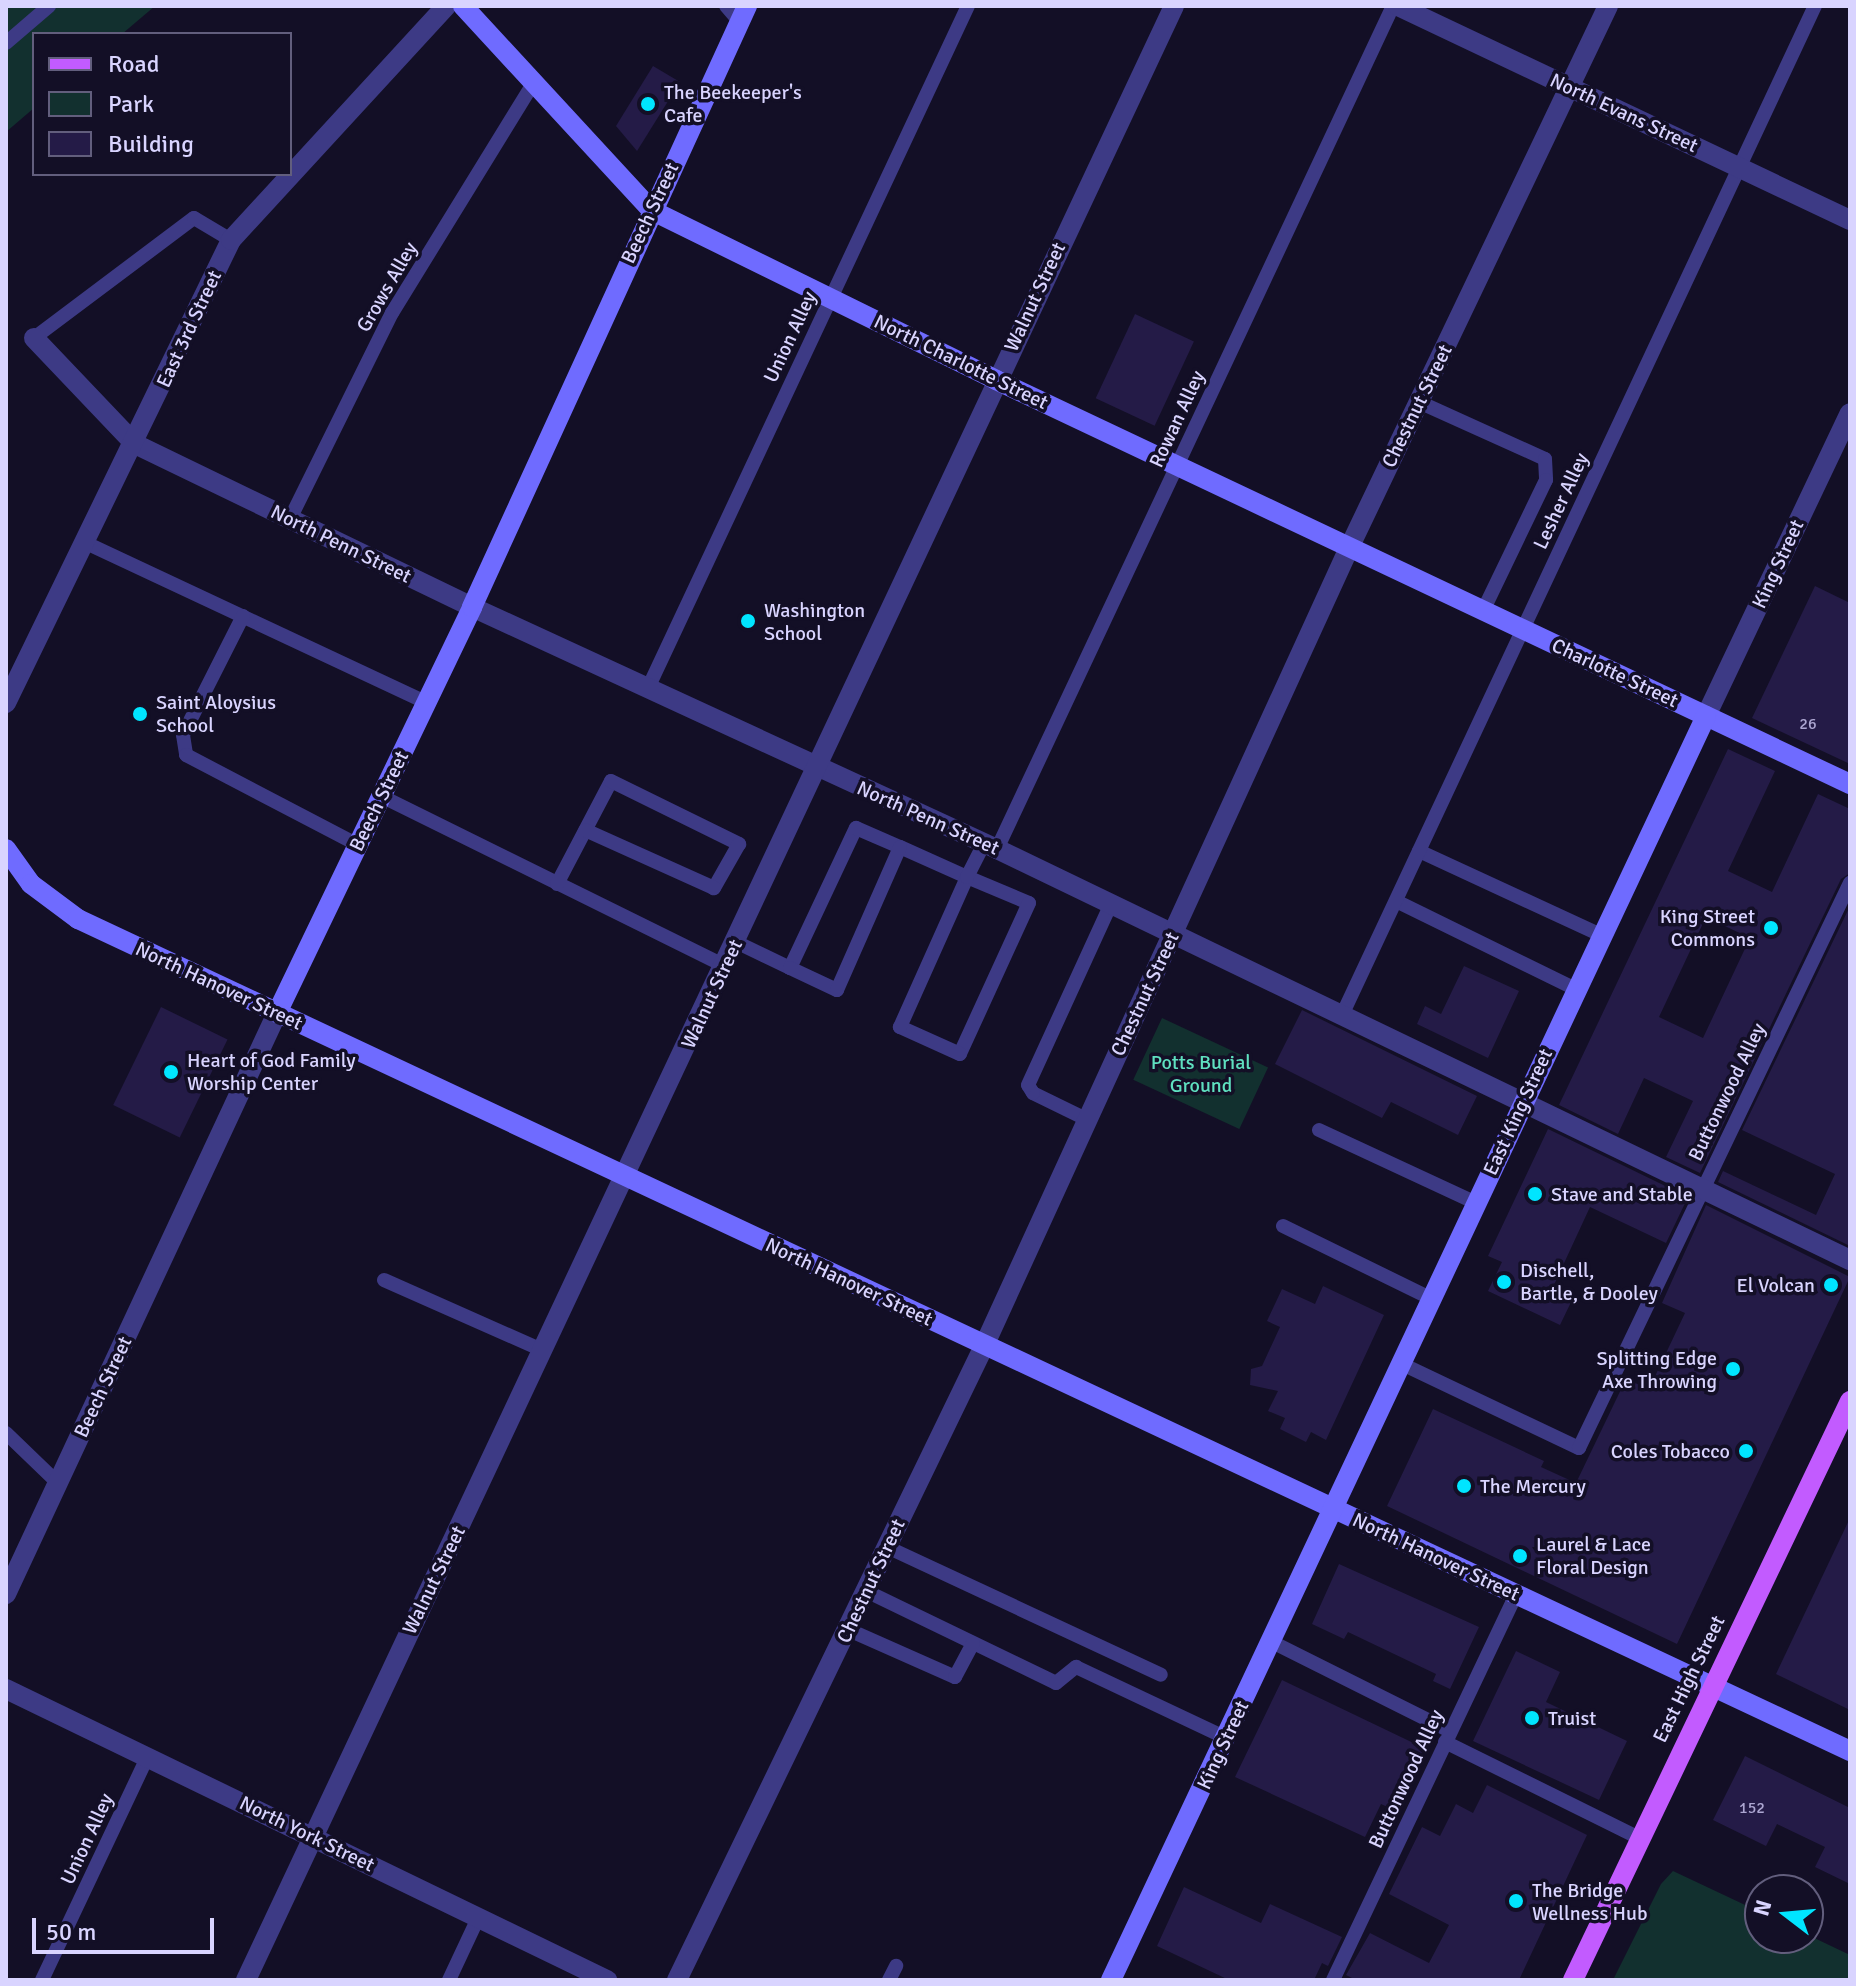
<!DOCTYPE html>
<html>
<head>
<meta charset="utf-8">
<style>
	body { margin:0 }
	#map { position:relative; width:1856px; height:1986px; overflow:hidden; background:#130f26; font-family:Signika,sans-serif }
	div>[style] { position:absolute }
	.green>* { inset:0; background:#12302f; transform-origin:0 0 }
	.building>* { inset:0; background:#241b47; transform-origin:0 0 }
	.lane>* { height:14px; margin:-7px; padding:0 7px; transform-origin:7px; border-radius:7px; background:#3d3a85 }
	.street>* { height:20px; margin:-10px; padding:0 10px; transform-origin:10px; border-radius:10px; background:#3d3a85 }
	.secondary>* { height:20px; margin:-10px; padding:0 10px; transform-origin:10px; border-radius:10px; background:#6f6bff }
	.primary>* { height:20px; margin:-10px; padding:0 10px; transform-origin:10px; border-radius:10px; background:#c25bff }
	.dots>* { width:22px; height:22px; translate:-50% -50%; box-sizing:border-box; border:4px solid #130f26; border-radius:50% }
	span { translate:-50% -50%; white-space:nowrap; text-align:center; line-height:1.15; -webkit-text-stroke:7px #130f26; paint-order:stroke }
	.number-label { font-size:16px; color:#aca6d1 }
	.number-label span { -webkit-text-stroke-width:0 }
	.poi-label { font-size:20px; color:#d9d4ff }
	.left { translate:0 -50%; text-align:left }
	.right { translate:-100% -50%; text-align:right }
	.street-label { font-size:20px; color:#d9d4ff }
	.park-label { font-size:20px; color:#5fe0c0 }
	.frame { position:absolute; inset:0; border:8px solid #d9d4ff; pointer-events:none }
	.legend { position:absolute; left:32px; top:32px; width:260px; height:144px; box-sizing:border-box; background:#130f26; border:2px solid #625e7d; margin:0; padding:10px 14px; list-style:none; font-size:24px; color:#d9d4ff }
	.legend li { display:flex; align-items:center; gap:16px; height:40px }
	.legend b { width:40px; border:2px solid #625e7d }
	.north { position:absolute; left:1744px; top:1874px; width:80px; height:80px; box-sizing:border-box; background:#130f26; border:2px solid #625e7d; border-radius:50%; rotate:286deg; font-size:22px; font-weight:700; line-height:32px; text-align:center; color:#d9d4ff }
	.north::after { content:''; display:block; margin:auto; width:28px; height:36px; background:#00e5ff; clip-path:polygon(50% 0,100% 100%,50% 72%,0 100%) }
	.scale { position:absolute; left:32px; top:1918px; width:182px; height:36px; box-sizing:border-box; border:4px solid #d9d4ff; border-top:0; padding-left:10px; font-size:24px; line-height:28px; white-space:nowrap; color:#d9d4ff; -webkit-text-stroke:6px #130f26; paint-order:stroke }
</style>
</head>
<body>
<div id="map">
	<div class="green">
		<div style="clip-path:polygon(6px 6px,155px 6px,122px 34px,34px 34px,34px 108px,6px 132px)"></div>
		<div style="left:1162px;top:1018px;width:117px;height:68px;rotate:25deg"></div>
		<div style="clip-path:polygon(1673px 1871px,1760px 1912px,1760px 1938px,1808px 1935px,1850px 1955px,1849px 1980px,1613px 1980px,1661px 1884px)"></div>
	</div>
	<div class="building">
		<div style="clip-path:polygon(653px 66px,680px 82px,637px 151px,616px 126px)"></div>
		<div style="left:1135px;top:314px;width:65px;height:93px;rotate:25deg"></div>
		<div style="clip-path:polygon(1815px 586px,1850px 603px,1850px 764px,1752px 718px)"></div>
		<div style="clip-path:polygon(evenodd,1728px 749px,1775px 771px,1728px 871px,1772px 892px,1818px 794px,1850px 809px,1850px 873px,1841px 879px,1700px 1173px,1666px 1157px,1693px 1101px,1644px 1078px,1618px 1134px,1559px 1105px,1728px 749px,1706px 917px,1750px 938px,1703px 1038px,1659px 1017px,1706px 917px)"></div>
		<div style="clip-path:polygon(1850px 906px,1850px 1246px,1718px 1182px,1723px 1171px,1816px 1215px,1835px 1174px,1742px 1130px)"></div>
		<div style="clip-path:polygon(1464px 966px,1519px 991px,1488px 1058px,1417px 1024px,1425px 1006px,1441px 1014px)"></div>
		<div style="left:161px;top:1007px;width:74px;height:109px;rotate:26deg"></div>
		<div style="clip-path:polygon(1302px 1010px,1477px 1096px,1458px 1135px,1391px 1102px,1382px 1118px,1275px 1064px)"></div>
		<div style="clip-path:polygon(1548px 1129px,1688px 1197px,1666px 1243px,1590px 1207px,1553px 1287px,1574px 1296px,1560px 1325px,1488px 1291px,1502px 1262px,1488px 1256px)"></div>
		<div style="clip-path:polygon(1706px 1205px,1850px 1277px,1677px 1644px,1387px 1506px,1433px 1409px,1544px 1461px,1541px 1467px,1576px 1483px,1626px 1379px,1649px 1389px,1685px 1313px,1662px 1303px)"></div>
		<div style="clip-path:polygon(1323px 1286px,1384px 1315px,1326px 1440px,1311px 1432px,1306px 1442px,1280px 1429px,1285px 1418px,1268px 1411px,1278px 1391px,1250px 1385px,1251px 1369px,1262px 1366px,1280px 1327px,1267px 1321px,1282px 1289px,1315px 1304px)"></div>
		<div style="clip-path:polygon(1850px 1518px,1850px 1710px,1776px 1674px)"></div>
		<div style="clip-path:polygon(1339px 1564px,1479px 1627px,1450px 1689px,1433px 1681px,1436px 1674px,1348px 1632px,1344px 1639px,1312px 1624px)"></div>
		<div style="clip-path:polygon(1516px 1651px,1560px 1672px,1546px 1702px,1627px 1741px,1599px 1800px,1473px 1741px)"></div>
		<div style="clip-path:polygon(1282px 1680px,1426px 1749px,1394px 1810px,1381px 1804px,1365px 1837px,1235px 1777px)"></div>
		<div style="clip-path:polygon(1745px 1756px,1850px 1808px,1850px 1884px,1815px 1867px,1825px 1847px,1777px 1824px,1766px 1846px,1713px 1820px)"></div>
		<div style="clip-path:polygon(1487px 1785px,1587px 1835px,1519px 1980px,1356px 1980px,1346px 1975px,1370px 1933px,1429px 1963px,1449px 1925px,1389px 1894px,1422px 1827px,1440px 1836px,1456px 1804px,1473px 1813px)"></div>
		<div style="clip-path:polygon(1184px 1887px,1261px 1923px,1270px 1904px,1342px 1937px,1328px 1966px,1322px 1963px,1314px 1980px,1229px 1980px,1157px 1946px)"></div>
	</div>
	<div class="lane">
		<div style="left:726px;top:6px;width:20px;rotate:49deg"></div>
		<div style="left:6px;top:43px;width:57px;rotate:-40.7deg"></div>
		<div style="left:34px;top:338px;width:200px;rotate:-36.9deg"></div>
		<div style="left:194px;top:218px;width:43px;rotate:30.7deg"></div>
		<div style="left:1419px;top:402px;width:138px;rotate:24.3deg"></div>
		<div style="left:1545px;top:459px;width:21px;rotate:87deg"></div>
		<div style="left:1546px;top:480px;width:145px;rotate:115.7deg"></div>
		<div style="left:290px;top:519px;width:230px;rotate:-63.7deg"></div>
		<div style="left:392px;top:313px;width:271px;rotate:-58.4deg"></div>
		<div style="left:86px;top:543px;width:375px;rotate:25.1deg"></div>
		<div style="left:243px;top:616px;width:133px;rotate:116.8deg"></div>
		<div style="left:183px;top:735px;width:20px;rotate:81deg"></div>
		<div style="left:186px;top:755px;width:194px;rotate:27.6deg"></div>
		<div style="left:649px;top:686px;width:751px;rotate:-64.87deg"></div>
		<div style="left:381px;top:796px;width:384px;rotate:26.3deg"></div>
		<div style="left:997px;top:849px;width:931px;rotate:-64.84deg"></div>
		<div style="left:1419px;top:851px;width:200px;rotate:24.8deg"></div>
		<div style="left:557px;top:884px;width:116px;rotate:-62.3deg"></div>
		<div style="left:611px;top:781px;width:143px;rotate:26.2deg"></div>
		<div style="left:739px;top:844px;width:51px;rotate:119.6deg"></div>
		<div style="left:714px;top:888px;width:141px;rotate:-155.8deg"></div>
		<div style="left:1396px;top:901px;width:200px;rotate:26.1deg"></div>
		<div style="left:736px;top:942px;width:60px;rotate:25.7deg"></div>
		<div style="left:790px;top:968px;width:155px;rotate:-64.8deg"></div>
		<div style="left:856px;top:828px;width:48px;rotate:23.4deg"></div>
		<div style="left:900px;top:847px;width:73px;rotate:24.1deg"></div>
		<div style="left:967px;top:877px;width:67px;rotate:22.8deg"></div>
		<div style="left:1029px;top:903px;width:166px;rotate:114.6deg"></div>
		<div style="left:960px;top:1054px;width:66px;rotate:-155.8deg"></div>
		<div style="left:900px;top:1027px;width:164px;rotate:-65.9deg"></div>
		<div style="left:967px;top:877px;width:38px;rotate:-63deg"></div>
		<div style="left:790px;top:968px;width:52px;rotate:25.1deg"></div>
		<div style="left:837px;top:990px;width:156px;rotate:-66.2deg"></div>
		<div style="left:1343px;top:1013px;width:1112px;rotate:-64.89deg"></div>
		<div style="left:1088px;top:1120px;width:61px;rotate:-153.9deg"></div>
		<div style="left:1033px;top:1093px;width:9px;rotate:-122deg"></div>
		<div style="left:1028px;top:1085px;width:197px;rotate:-65.4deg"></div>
		<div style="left:1319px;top:1130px;width:173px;rotate:24.9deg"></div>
		<div style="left:1283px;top:1226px;width:166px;rotate:26.1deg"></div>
		<div style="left:384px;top:1280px;width:175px;rotate:23.9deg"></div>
		<div style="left:1402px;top:1364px;width:196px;rotate:25.4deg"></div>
		<div style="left:1579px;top:1448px;width:627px;rotate:-64.38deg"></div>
		<div style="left:6px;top:1433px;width:72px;rotate:43.9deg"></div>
		<div style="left:887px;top:1547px;width:302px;rotate:25deg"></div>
		<div style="left:866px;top:1591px;width:211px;rotate:25.8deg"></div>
		<div style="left:1056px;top:1683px;width:26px;rotate:-39deg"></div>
		<div style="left:1076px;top:1667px;width:166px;rotate:25.3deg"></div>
		<div style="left:849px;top:1630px;width:116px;rotate:23.9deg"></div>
		<div style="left:955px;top:1677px;width:38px;rotate:-62deg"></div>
		<div style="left:1272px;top:1642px;width:199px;rotate:26.6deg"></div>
		<div style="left:1445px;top:1742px;width:216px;rotate:26.3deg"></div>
		<div style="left:42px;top:1980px;width:246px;rotate:-64.7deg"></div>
		<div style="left:449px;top:1980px;width:68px;rotate:-64.9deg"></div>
		<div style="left:889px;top:1980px;width:16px;rotate:-63deg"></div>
		<div style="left:1333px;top:1980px;width:427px;rotate:-64.6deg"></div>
	</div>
	<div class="street">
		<div style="left:1398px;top:6px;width:500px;rotate:25.34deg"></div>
		<div style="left:34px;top:338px;width:146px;rotate:46.4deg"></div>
		<div style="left:135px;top:444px;width:374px;rotate:25.8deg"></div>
		<div style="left:472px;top:607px;width:578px;rotate:24.75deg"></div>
		<div style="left:997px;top:849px;width:947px;rotate:25.73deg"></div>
		<div style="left:6px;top:703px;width:515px;rotate:-64.08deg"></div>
		<div style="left:231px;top:240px;width:318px;rotate:-47.4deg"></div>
		<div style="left:1706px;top:716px;width:335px;rotate:-64.6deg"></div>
		<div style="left:6px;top:1594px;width:641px;rotate:-64.99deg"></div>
		<div style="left:6px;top:1689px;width:668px;rotate:25.84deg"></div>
		<div style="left:246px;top:1980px;width:2181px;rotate:-64.82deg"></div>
		<div style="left:677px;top:1980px;width:704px;rotate:-64.16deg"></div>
		<div style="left:984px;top:1346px;width:880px;rotate:-65.42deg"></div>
		<div style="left:1350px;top:546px;width:598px;rotate:-64.46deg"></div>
	</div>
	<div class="secondary">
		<div style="left:463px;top:6px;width:277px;rotate:47.3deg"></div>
		<div style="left:651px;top:210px;width:385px;rotate:26.2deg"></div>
		<div style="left:996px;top:380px;width:945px;rotate:25.32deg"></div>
		<div style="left:6px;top:849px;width:43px;rotate:54.5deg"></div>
		<div style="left:31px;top:884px;width:59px;rotate:36.7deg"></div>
		<div style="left:78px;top:919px;width:1958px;rotate:25.15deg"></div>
		<div style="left:277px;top:1013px;width:450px;rotate:-64.3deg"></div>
		<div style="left:472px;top:607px;width:661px;rotate:-65.41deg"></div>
		<div style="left:1111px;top:1980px;width:1397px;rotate:-64.79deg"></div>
	</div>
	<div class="primary">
		<div style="left:1573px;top:1980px;width:642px;rotate:-64.43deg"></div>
	</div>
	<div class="dots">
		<div style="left:648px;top:104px;background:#00e5ff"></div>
		<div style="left:748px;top:621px;background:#00e5ff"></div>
		<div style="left:140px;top:714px;background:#00e5ff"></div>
		<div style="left:1771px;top:928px;background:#00e5ff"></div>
		<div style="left:171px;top:1072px;background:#00e5ff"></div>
		<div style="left:1535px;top:1194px;background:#00e5ff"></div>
		<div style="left:1504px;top:1282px;background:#00e5ff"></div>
		<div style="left:1831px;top:1285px;background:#00e5ff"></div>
		<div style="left:1733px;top:1369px;background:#00e5ff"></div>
		<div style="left:1746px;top:1451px;background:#00e5ff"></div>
		<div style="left:1464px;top:1486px;background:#00e5ff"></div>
		<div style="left:1520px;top:1556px;background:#00e5ff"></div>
		<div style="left:1532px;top:1718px;background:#00e5ff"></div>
		<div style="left:1516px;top:1901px;background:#00e5ff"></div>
	</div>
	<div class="number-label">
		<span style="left:1808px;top:724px">26</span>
		<span style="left:1752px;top:1808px">152</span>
	</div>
	<div class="poi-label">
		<span class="left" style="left:664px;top:104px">The Beekeeper's<br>Cafe</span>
		<span class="left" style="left:764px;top:622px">Washington<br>School</span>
		<span class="left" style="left:156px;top:714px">Saint Aloysius<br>School</span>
		<span class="right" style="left:1755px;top:928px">King Street<br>Commons</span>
		<span class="left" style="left:187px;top:1072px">Heart of God Family<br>Worship Center</span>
		<span class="left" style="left:1551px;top:1194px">Stave and Stable</span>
		<span class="left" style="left:1520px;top:1282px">Dischell,<br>Bartle, &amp; Dooley</span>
		<span class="right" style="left:1815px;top:1285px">El Volcan</span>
		<span class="right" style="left:1717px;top:1370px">Splitting Edge<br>Axe Throwing</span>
		<span class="right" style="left:1730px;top:1451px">Coles Tobacco</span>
		<span class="left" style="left:1480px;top:1486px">The Mercury</span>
		<span class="left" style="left:1536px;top:1556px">Laurel &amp; Lace<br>Floral Design</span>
		<span class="left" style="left:1548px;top:1718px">Truist</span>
		<span class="left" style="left:1532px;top:1902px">The Bridge<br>Wellness Hub</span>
	</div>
	<div class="street-label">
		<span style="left:1624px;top:113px;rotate:25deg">North Evans Street</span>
		<span style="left:650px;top:213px;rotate:-65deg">Beech Street</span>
		<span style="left:387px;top:287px;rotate:-60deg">Grows Alley</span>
		<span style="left:1035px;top:297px;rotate:-65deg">Walnut Street</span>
		<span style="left:189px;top:329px;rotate:-65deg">East 3rd Street</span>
		<span style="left:790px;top:337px;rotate:-65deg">Union Alley</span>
		<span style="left:961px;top:362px;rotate:26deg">North Charlotte Street</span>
		<span style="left:1417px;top:406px;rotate:-64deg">Chestnut Street</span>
		<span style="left:1177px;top:419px;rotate:-65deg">Rowan Alley</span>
		<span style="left:1561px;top:501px;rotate:-65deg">Lesher Alley</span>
		<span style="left:341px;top:544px;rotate:26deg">North Penn Street</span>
		<span style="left:1778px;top:564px;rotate:-65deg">King Street</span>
		<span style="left:1615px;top:673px;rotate:25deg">Charlotte Street</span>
		<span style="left:379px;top:801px;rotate:-64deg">Beech Street</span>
		<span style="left:928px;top:818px;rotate:24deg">North Penn Street</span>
		<span style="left:219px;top:986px;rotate:25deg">North Hanover Street</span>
		<span style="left:712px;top:994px;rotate:-65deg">Walnut Street</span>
		<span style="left:1145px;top:994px;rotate:-65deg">Chestnut Street</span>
		<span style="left:1727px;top:1092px;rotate:-64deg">Buttonwood Alley</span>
		<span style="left:1518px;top:1112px;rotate:-65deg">East King Street</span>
		<span style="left:849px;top:1282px;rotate:25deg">North Hanover Street</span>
		<span style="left:103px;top:1387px;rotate:-65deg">Beech Street</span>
		<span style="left:1436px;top:1557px;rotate:25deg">North Hanover Street</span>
		<span style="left:434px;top:1580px;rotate:-64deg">Walnut Street</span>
		<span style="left:871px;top:1581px;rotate:-65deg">Chestnut Street</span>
		<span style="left:1689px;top:1679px;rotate:-64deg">East High Street</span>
		<span style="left:1223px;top:1745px;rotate:-65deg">King Street</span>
		<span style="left:1406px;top:1779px;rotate:-65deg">Buttonwood Alley</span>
		<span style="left:307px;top:1834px;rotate:26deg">North York Street</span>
		<span style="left:87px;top:1839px;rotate:-65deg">Union Alley</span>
	</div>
	<div class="park-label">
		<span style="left:1201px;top:1074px">Potts Burial<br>Ground</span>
	</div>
	<div class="frame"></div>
	<ul class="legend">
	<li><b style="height:10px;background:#c25bff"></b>Road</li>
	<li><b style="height:22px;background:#12302f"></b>Park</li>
	<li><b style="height:22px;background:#241b47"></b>Building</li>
	</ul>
	<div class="north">N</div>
	<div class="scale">50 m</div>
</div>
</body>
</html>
